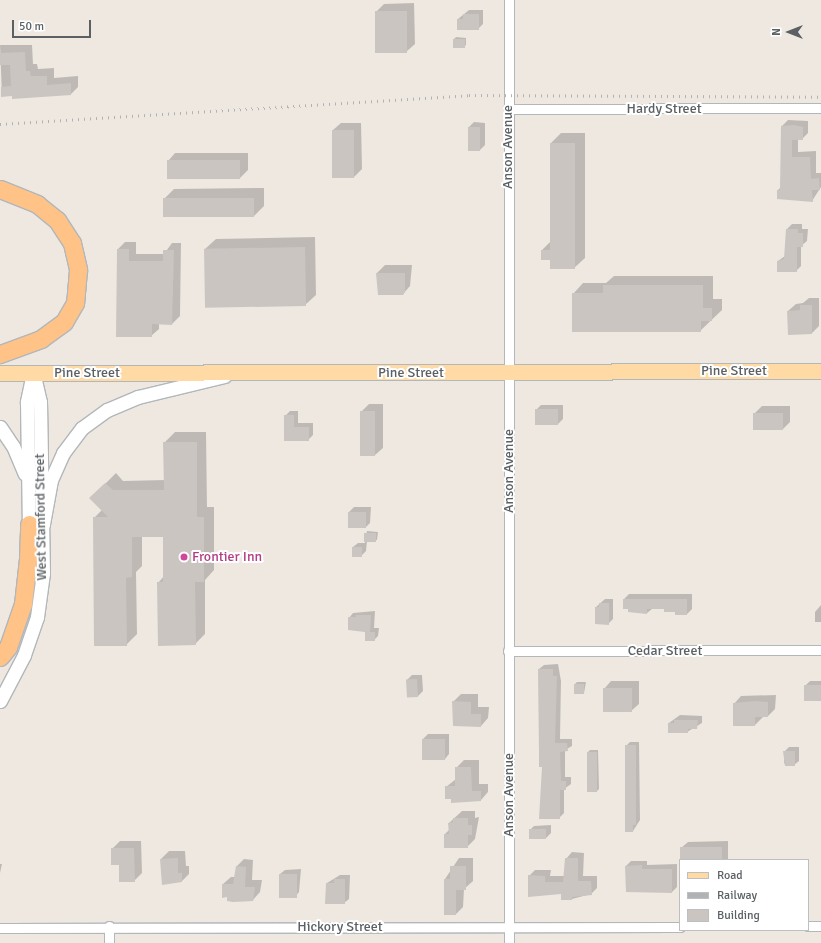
<!DOCTYPE html>
<html>
<head>
<meta charset="utf-8">
<style>
	body { margin:0 }
	#map { position:relative; width:821px; height:943px; overflow:hidden; background:#eee8e1; font-family:Signika,sans-serif }
	div>[style] { position:absolute }
	.shadow>* { inset:0; background:#0003 }
	.building>* { inset:0; background:#cac5c1; transform-origin:0 0 }
	.roads { filter:drop-shadow(1px 0 #b2b7ba) drop-shadow(-1px 0 #b2b7ba) drop-shadow(0 1px #b2b7ba) drop-shadow(0 -1px #b2b7ba) }
	.street>* { height:9px; margin:-4.5px; padding:0 4.5px; transform-origin:4.5px; border-radius:4.5px; background:#fff }
	.secondary>* { height:13px; margin:-6.5px; padding:0 6.5px; transform-origin:6.5px; border-radius:6.5px; background:#fff }
	.primary>* { height:15px; margin:-7.5px; padding:0 7.5px; transform-origin:7.5px; border-radius:7.5px; background:#ffdaa5 }
	.highway>* { height:17px; margin:-8.5px; padding:0 8.5px; transform-origin:8.5px; border-radius:8.5px; background:#ffc287 }
	.rail>* { height:3px; margin-top:-1.5px; transform-origin:0; background:repeating-linear-gradient(90deg,#b1b2b3 0 1px,transparent 0 6px) }
	.dots>* { width:11px; height:11px; translate:-50% -50%; box-sizing:border-box; border:2px solid #fff; border-radius:50% }
	span { translate:-50% -50%; white-space:nowrap; text-align:center; line-height:1.15; -webkit-text-stroke:4px #fff; paint-order:stroke }
	.street-label { font-size:14px; color:#5a6063 }
	.hotel-label { font-size:14px; color:#b23c85 }
	.left { translate:0 -50%; text-align:left }
	.legend { position:absolute; left:679px; top:859px; width:130px; height:72px; box-sizing:border-box; background:#fff; border:1px solid #bdbfc1; margin:0; padding:5px 7px; list-style:none; font-size:12px; color:#5a6063 }
	.legend li { display:flex; align-items:center; gap:8px; height:20px }
	.legend b { width:20px; border:1px solid #bdbfc1 }
	.north { position:absolute; left:769px; top:12px; width:40px; height:40px; -webkit-text-stroke:3px #fff; paint-order:stroke; rotate:270deg; font-size:11px; font-weight:700; line-height:16px; text-align:center; color:#5a6063 }
	.north::after { content:''; display:block; margin:auto; width:14px; height:18px; background:#5a6063; clip-path:polygon(50% 0,100% 100%,50% 72%,0 100%) }
	.scale { position:absolute; left:12px; top:20px; width:79px; height:18px; box-sizing:border-box; border:2px solid #5a6063; border-top:0; padding-left:5px; font-size:12px; line-height:14px; white-space:nowrap; color:#5a6063; -webkit-text-stroke:3px #fff; paint-order:stroke }
</style>
</head>
<body>
<div id="map">
	<div class="shadow">
		<div style="clip-path:polygon(414px 3px,415px 44px,407px 51px,376px 12px,384px 4px)"></div>
		<div style="clip-path:polygon(469px 10px,483px 10px,483px 24px,478px 29px,458px 19px)"></div>
		<div style="clip-path:polygon(456px 37px,466px 38px,466px 45px,464px 47px,454px 39px)"></div>
		<div style="clip-path:polygon(0 45px,32px 45px,33px 64px,37px 64px,38px 69px,54px 68px,54px 78px,78px 76px,78px 87px,71px 94px,2px 96px)"></div>
		<div style="clip-path:polygon(788px 120px,808px 121px,808px 133px,802px 139px,798px 139px,798px 152px,816px 151px,816px 173px,821px 173px,821px 187px,812px 201px,778px 190px,781px 187px,782px 126px)"></div>
		<div style="clip-path:polygon(474px 122px,485px 123px,485px 145px,480px 150px,469px 127px)"></div>
		<div style="clip-path:polygon(341px 123px,361px 123px,362px 169px,354px 177px,333px 130px)"></div>
		<div style="clip-path:polygon(561px 133px,585px 133px,585px 258px,574px 268px,551px 259px,542px 259px,542px 250px,551px 241px,551px 143px)"></div>
		<div style="clip-path:polygon(175px 153px,248px 153px,248px 170px,240px 178px,168px 161px)"></div>
		<div style="clip-path:polygon(264px 188px,264px 206px,254px 216px,164px 217px,164px 199px,174px 189px)"></div>
		<div style="clip-path:polygon(792px 224px,802px 224px,802px 229px,808px 229px,807px 241px,801px 246px,801px 266px,796px 271px,778px 261px,785px 256px,787px 229px)"></div>
		<div style="clip-path:polygon(315px 237px,316px 295px,305px 305px,205px 249px,216px 239px)"></div>
		<div style="clip-path:polygon(125px 242px,136px 242px,136px 254px,164px 254px,172px 243px,181px 243px,180px 316px,172px 324px,159px 324px,159px 329px,151px 336px,118px 249px)"></div>
		<div style="clip-path:polygon(385px 265px,412px 265px,410px 286px,403px 294px,377px 273px)"></div>
		<div style="clip-path:polygon(614px 276px,713px 276px,713px 299px,722px 299px,722px 310px,700px 331px,573px 294px,583px 283px,606px 283px)"></div>
		<div style="clip-path:polygon(809px 298px,819px 298px,819px 326px,812px 333px,788px 311px,796px 304px,803px 303px)"></div>
		<div style="clip-path:polygon(369px 404px,383px 404px,383px 448px,375px 455px,361px 412px)"></div>
		<div style="clip-path:polygon(541px 405px,563px 405px,563px 419px,558px 424px,536px 410px)"></div>
		<div style="clip-path:polygon(762px 406px,790px 406px,790px 422px,783px 429px,754px 414px)"></div>
		<div style="clip-path:polygon(290px 411px,298px 411px,298px 423px,313px 423px,313px 435px,308px 440px,285px 440px,285px 416px)"></div>
		<div style="clip-path:polygon(175px 432px,206px 432px,207px 507px,214px 507px,214px 570px,205px 580px,205px 634px,195px 644px,158px 583px,164px 576px,164px 536px,142px 536px,142px 566px,136px 572px,137px 634px,126px 645px,94px 518px,102px 510px,91px 498px,116px 473px,123px 481px,165px 480px,164px 443px)"></div>
		<div style="clip-path:polygon(354px 507px,371px 507px,370px 523px,365px 528px,349px 512px)"></div>
		<div style="clip-path:polygon(367px 531px,378px 532px,377px 540px,367px 541px,366px 551px,361px 556px,353px 547px,358px 543px,365px 543px)"></div>
		<div style="clip-path:polygon(629px 594px,692px 594px,692px 609px,687px 614px,676px 614px,676px 611px,665px 608px,652px 609px,647px 613px,624px 599px)"></div>
		<div style="clip-path:polygon(605px 599px,613px 599px,613px 619px,608px 624px,596px 623px,596px 607px)"></div>
		<div style="clip-path:polygon(821px 605px,821px 622px,815px 622px,815px 612px)"></div>
		<div style="clip-path:polygon(375px 611px,374px 628px,379px 628px,378px 636px,374px 640px,349px 618px,353px 613px)"></div>
		<div style="clip-path:polygon(558px 664px,561px 681px,560px 739px,572px 739px,572px 746px,565px 750px,565px 777px,571px 777px,571px 784px,564px 789px,564px 813px,559px 818px,543px 766px,539px 669px,544px 665px)"></div>
		<div style="clip-path:polygon(412px 675px,422px 675px,423px 691px,418px 696px,407px 680px)"></div>
		<div style="clip-path:polygon(611px 681px,639px 681px,639px 704px,631px 711px,604px 689px)"></div>
		<div style="clip-path:polygon(810px 681px,821px 681px,821px 701px,805px 686px)"></div>
		<div style="clip-path:polygon(577px 682px,586px 682px,584px 693px,575px 684px)"></div>
		<div style="clip-path:polygon(461px 694px,478px 694px,478px 707px,489px 707px,488px 718px,481px 726px,453px 702px)"></div>
		<div style="clip-path:polygon(776px 695px,775px 709px,768px 716px,763px 717px,755px 725px,734px 725px,734px 704px,741px 696px)"></div>
		<div style="clip-path:polygon(680px 715px,702px 716px,702px 723px,687px 732px,669px 723px)"></div>
		<div style="clip-path:polygon(428px 734px,449px 734px,449px 754px,445px 759px,423px 759px,423px 739px)"></div>
		<div style="clip-path:polygon(630px 742px,639px 742px,640px 820px,633px 831px,626px 831px,626px 746px)"></div>
		<div style="clip-path:polygon(789px 747px,799px 747px,799px 761px,794px 765px,786px 765px,784px 763px,784px 752px)"></div>
		<div style="clip-path:polygon(590px 750px,598px 750px,599px 789px,597px 791px,588px 752px)"></div>
		<div style="clip-path:polygon(464px 760px,479px 760px,479px 784px,488px 784px,488px 792px,481px 800px,446px 787px,456px 779px,456px 768px)"></div>
		<div style="clip-path:polygon(462px 811px,475px 811px,475px 818px,479px 817px,475px 839px,467px 847px,445px 834px,450px 829px,449px 823px)"></div>
		<div style="clip-path:polygon(551px 825px,551px 833px,546px 838px,530px 838px,530px 830px,534px 826px)"></div>
		<div style="clip-path:polygon(120px 841px,141px 841px,142px 873px,134px 881px,112px 849px)"></div>
		<div style="clip-path:polygon(728px 841px,728px 860px,681px 860px,681px 848px,688px 842px)"></div>
		<div style="clip-path:polygon(169px 851px,185px 851px,186px 866px,189px 866px,189px 874px,182px 881px,163px 884px,161px 859px)"></div>
		<div style="clip-path:polygon(572px 852px,584px 853px,583px 876px,597px 876px,597px 888px,591px 894px,572px 899px,562px 893px,529px 896px,529px 876px,535px 870px,551px 870px,550px 876px,565px 876px,566px 859px)"></div>
		<div style="clip-path:polygon(459px 858px,473px 858px,473px 881px,464px 889px,463px 907px,456px 914px,445px 914px,445px 879px)"></div>
		<div style="clip-path:polygon(244px 859px,253px 860px,252px 880px,262px 880px,260px 892px,253px 900px,228px 896px,223px 884px,231px 877px,235px 877px,237px 866px)"></div>
		<div style="clip-path:polygon(631px 861px,647px 861px,647px 865px,677px 864px,677px 887px,672px 892px,626px 866px)"></div>
		<div style="clip-path:polygon(0 864px,2px 864px,0 873px)"></div>
		<div style="clip-path:polygon(301px 869px,299px 892px,295px 897px,280px 874px,285px 870px)"></div>
		<div style="clip-path:polygon(340px 875px,350px 875px,349px 899px,344px 903px,327px 883px)"></div>
	</div>
	<div class="building">
		<div style="left:375px;top:11px;width:32px;height:42px"></div>
		<div style="clip-path:polygon(463px 14px,479px 14px,479px 30px,457px 30px,457px 19px,463px 19px)"></div>
		<div style="left:453px;top:39px;width:12px;height:9px"></div>
		<div style="clip-path:polygon(25px 52px,26px 71px,30px 71px,31px 76px,47px 76px,47px 85px,71px 83px,71px 95px,12px 99px,12px 96px,1px 97px,1px 87px,11px 86px,10px 65px,0 65px,0 53px)"></div>
		<div style="clip-path:polygon(794px 125px,803px 127px,803px 140px,792px 140px,792px 157px,810px 157px,811px 179px,819px 178px,820px 190px,812px 190px,813px 202px,777px 199px,777px 190px,780px 190px,781px 126px)"></div>
		<div style="left:468px;top:127px;width:12px;height:24px"></div>
		<div style="left:332px;top:130px;width:22px;height:48px"></div>
		<div style="clip-path:polygon(550px 143px,575px 143px,575px 269px,550px 269px,550px 260px,541px 260px,541px 250px,550px 250px)"></div>
		<div style="left:167px;top:160px;width:73px;height:19px"></div>
		<div style="left:254px;top:198px;width:19px;height:91px;rotate:90deg"></div>
		<div style="clip-path:polygon(786px 229px,798px 229px,798px 233px,803px 233px,803px 247px,797px 247px,797px 272px,777px 272px,777px 261px,784px 259px)"></div>
		<div style="left:305px;top:247px;width:59px;height:101px;rotate:89deg"></div>
		<div style="clip-path:polygon(117px 249px,129px 249px,129px 261px,163px 261px,163px 250px,174px 250px,172px 325px,152px 324px,152px 337px,116px 337px)"></div>
		<div style="clip-path:polygon(376px 273px,405px 273px,405px 292px,403px 295px,378px 295px)"></div>
		<div style="clip-path:polygon(603px 285px,703px 285px,703px 308px,712px 308px,712px 321px,701px 321px,701px 332px,572px 332px,572px 293px,603px 293px)"></div>
		<div style="clip-path:polygon(800px 305px,812px 305px,812px 334px,788px 335px,787px 311px,800px 310px)"></div>
		<div style="left:535px;top:409px;width:23px;height:16px"></div>
		<div style="left:375px;top:411px;width:45px;height:15px;rotate:90deg"></div>
		<div style="left:753px;top:413px;width:30px;height:17px"></div>
		<div style="clip-path:polygon(284px 415px,294px 415px,294px 427px,309px 427px,309px 441px,284px 441px)"></div>
		<div style="clip-path:polygon(163px 442px,197px 442px,197px 517px,204px 517px,204px 582px,195px 582px,196px 645px,158px 646px,157px 582px,163px 582px,163px 537px,132px 537px,132px 577px,126px 578px,127px 646px,94px 646px,93px 517px,108px 517px,89px 498px,105px 483px,113px 490px,164px 490px)"></div>
		<div style="left:348px;top:512px;width:18px;height:16px"></div>
		<div style="left:364px;top:533px;width:12px;height:9px"></div>
		<div style="left:352px;top:547px;width:10px;height:10px"></div>
		<div style="clip-path:polygon(623px 599px,687px 599px,687px 615px,675px 615px,675px 612px,664px 612px,664px 609px,647px 609px,647px 614px,628px 612px,628px 609px,623px 609px)"></div>
		<div style="clip-path:polygon(599px 603px,609px 603px,609px 625px,595px 624px,595px 607px,599px 607px)"></div>
		<div style="clip-path:polygon(356px 615px,371px 615px,370px 632px,375px 632px,375px 641px,365px 641px,365px 632px,348px 630px,348px 617px,356px 617px)"></div>
		<div style="clip-path:polygon(538px 669px,553px 669px,553px 676px,557px 676px,555px 743px,567px 743px,568px 751px,560px 752px,561px 781px,566px 781px,566px 790px,560px 790px,560px 819px,539px 819px,542px 767px,539px 767px,539px 752px)"></div>
		<div style="left:417px;top:679px;width:18px;height:11px;rotate:87deg"></div>
		<div style="left:574px;top:684px;width:10px;height:10px"></div>
		<div style="left:804px;top:685px;width:17px;height:16px"></div>
		<div style="left:632px;top:688px;width:24px;height:29px;rotate:90deg"></div>
		<div style="clip-path:polygon(452px 701px,471px 702px,471px 714px,481px 714px,481px 727px,453px 726px)"></div>
		<div style="clip-path:polygon(755px 701px,768px 702px,768px 717px,755px 717px,755px 726px,733px 726px,733px 703px)"></div>
		<div style="clip-path:polygon(674px 720px,698px 720px,697px 729px,688px 729px,688px 733px,668px 733px,668px 723px,674px 723px)"></div>
		<div style="left:422px;top:739px;width:23px;height:21px"></div>
		<div style="clip-path:polygon(625px 745px,636px 745px,636px 825px,633px 825px,633px 832px,625px 832px)"></div>
		<div style="clip-path:polygon(783px 751px,795px 751px,795px 766px,785px 766px)"></div>
		<div style="left:587px;top:752px;width:10px;height:40px"></div>
		<div style="clip-path:polygon(455px 767px,471px 767px,472px 791px,481px 791px,481px 801px,451px 803px,451px 799px,445px 799px,445px 786px,455px 786px)"></div>
		<div style="clip-path:polygon(453px 818px,468px 818px,468px 825px,472px 825px,472px 835px,468px 835px,468px 848px,444px 848px,444px 834px,449px 834px,448px 823px,453px 822px)"></div>
		<div style="left:546px;top:829px;width:10px;height:17px;rotate:90deg"></div>
		<div style="left:722px;top:847px;width:13px;height:42px;rotate:90deg"></div>
		<div style="clip-path:polygon(111px 848px,134px 848px,135px 882px,119px 882px,119px 865px,111px 865px)"></div>
		<div style="clip-path:polygon(178px 858px,178px 873px,182px 873px,182px 882px,162px 885px,160px 859px)"></div>
		<div style="clip-path:polygon(565px 858px,578px 858px,578px 881px,591px 881px,592px 895px,572px 897px,572px 900px,561px 900px,561px 894px,528px 897px,528px 875px,545px 876px,545px 882px,563px 882px)"></div>
		<div style="clip-path:polygon(642px 865px,642px 869px,672px 869px,672px 893px,626px 892px,625px 866px)"></div>
		<div style="clip-path:polygon(236px 866px,246px 867px,245px 887px,255px 887px,253px 901px,233px 902px,227px 901px,227px 897px,222px 898px,222px 884px,233px 884px)"></div>
		<div style="clip-path:polygon(450px 866px,466px 866px,466px 890px,456px 890px,456px 915px,444px 915px,444px 879px,450px 879px)"></div>
		<div style="left:279px;top:874px;width:18px;height:24px"></div>
		<div style="clip-path:polygon(334px 879px,345px 879px,345px 904px,325px 904px,326px 883px,334px 883px)"></div>
	</div>
	<div class="roads">
		<div class="street">
			<div style="left:509px;top:0;width:943px;rotate:90deg"></div>
			<div style="left:508px;top:109px;width:313px;rotate:-0.2deg"></div>
			<div style="left:508px;top:651px;width:313px;rotate:-0.2deg"></div>
			<div style="left:109px;top:926px;width:17px;rotate:90deg"></div>
			<div style="left:808px;top:926px;width:13px"></div>
			<div style="left:0;top:928px;width:680px;rotate:-0.08deg"></div>
		</div>
		<div class="secondary">
			<div style="left:33px;top:373px;width:30px;rotate:102deg"></div>
			<div style="left:27px;top:402px;width:122px;rotate:89.1deg"></div>
			<div style="left:29px;top:524px;width:14px"></div>
			<div style="left:43px;top:524px;width:45px;rotate:-79.7deg"></div>
			<div style="left:51px;top:480px;width:30px;rotate:-66deg"></div>
			<div style="left:63px;top:453px;width:31px;rotate:-53deg"></div>
			<div style="left:82px;top:428px;width:31px;rotate:-36deg"></div>
			<div style="left:107px;top:410px;width:34px;rotate:-23deg"></div>
			<div style="left:138px;top:397px;width:89px;rotate:-13.6deg"></div>
			<div style="left:0;top:427px;width:23px;rotate:56deg"></div>
			<div style="left:13px;top:446px;width:30px;rotate:67deg"></div>
			<div style="left:0;top:701px;width:52px;rotate:-62.4deg"></div>
			<div style="left:24px;top:655px;width:40px;rotate:-71.1deg"></div>
			<div style="left:37px;top:617px;width:44px;rotate:-82.2deg"></div>
			<div style="left:43px;top:573px;width:171px;rotate:-91deg"></div>
			<div style="left:40px;top:402px;width:26px;rotate:-103deg"></div>
		</div>
		<div class="primary">
			<div style="left:0;top:373px;width:821px;rotate:-0.14deg"></div>
		</div>
		<div class="highway">
			<div style="left:0;top:189px;width:40px;rotate:22deg"></div>
			<div style="left:37px;top:204px;width:26px;rotate:39deg"></div>
			<div style="left:57px;top:220px;width:27px;rotate:57deg"></div>
			<div style="left:72px;top:243px;width:28px;rotate:77deg"></div>
			<div style="left:78px;top:270px;width:33px;rotate:95deg"></div>
			<div style="left:75px;top:303px;width:22px;rotate:120deg"></div>
			<div style="left:64px;top:322px;width:29px;rotate:144deg"></div>
			<div style="left:41px;top:339px;width:44px;rotate:159.9deg"></div>
			<div style="left:0;top:657px;width:13px;rotate:-51deg"></div>
			<div style="left:8px;top:647px;width:46px;rotate:-70.8deg"></div>
			<div style="left:23px;top:604px;width:45px;rotate:-83.7deg"></div>
			<div style="left:28px;top:559px;width:35px;rotate:-88deg"></div>
		</div>
	</div>
	<div class="rail">
		<div style="left:0;top:124px;width:470px;rotate:-3.5deg"></div>
		<div style="left:469px;top:95px;width:352px;rotate:0.3deg"></div>
	</div>
	<div class="dots">
		<div style="left:184px;top:557px;background:#d1479c"></div>
	</div>
	<div class="street-label">
		<span style="left:664px;top:109px">Hardy Street</span>
		<span style="left:508px;top:147px;rotate:-90deg">Anson Avenue</span>
		<span style="left:734px;top:371px">Pine Street</span>
		<span style="left:87px;top:373px">Pine Street</span>
		<span style="left:411px;top:373px">Pine Street</span>
		<span style="left:509px;top:471px;rotate:-90deg">Anson Avenue</span>
		<span style="left:41px;top:517px;rotate:-91deg">West Stamford Street</span>
		<span style="left:665px;top:651px">Cedar Street</span>
		<span style="left:509px;top:795px;rotate:-90deg">Anson Avenue</span>
		<span style="left:340px;top:927px">Hickory Street</span>
	</div>
	<div class="hotel-label">
		<span class="left" style="left:192px;top:557px">Frontier Inn</span>
	</div>
	<ul class="legend">
	<li><b style="height:5px;background:#ffdaa5"></b>Road</li>
	<li><b style="height:5px;background:#b1b2b3"></b>Railway</li>
	<li><b style="height:11px;background:#cac5c1"></b>Building</li>
	</ul>
	<div class="north">N</div>
	<div class="scale">50 m</div>
</div>
</body>
</html>
